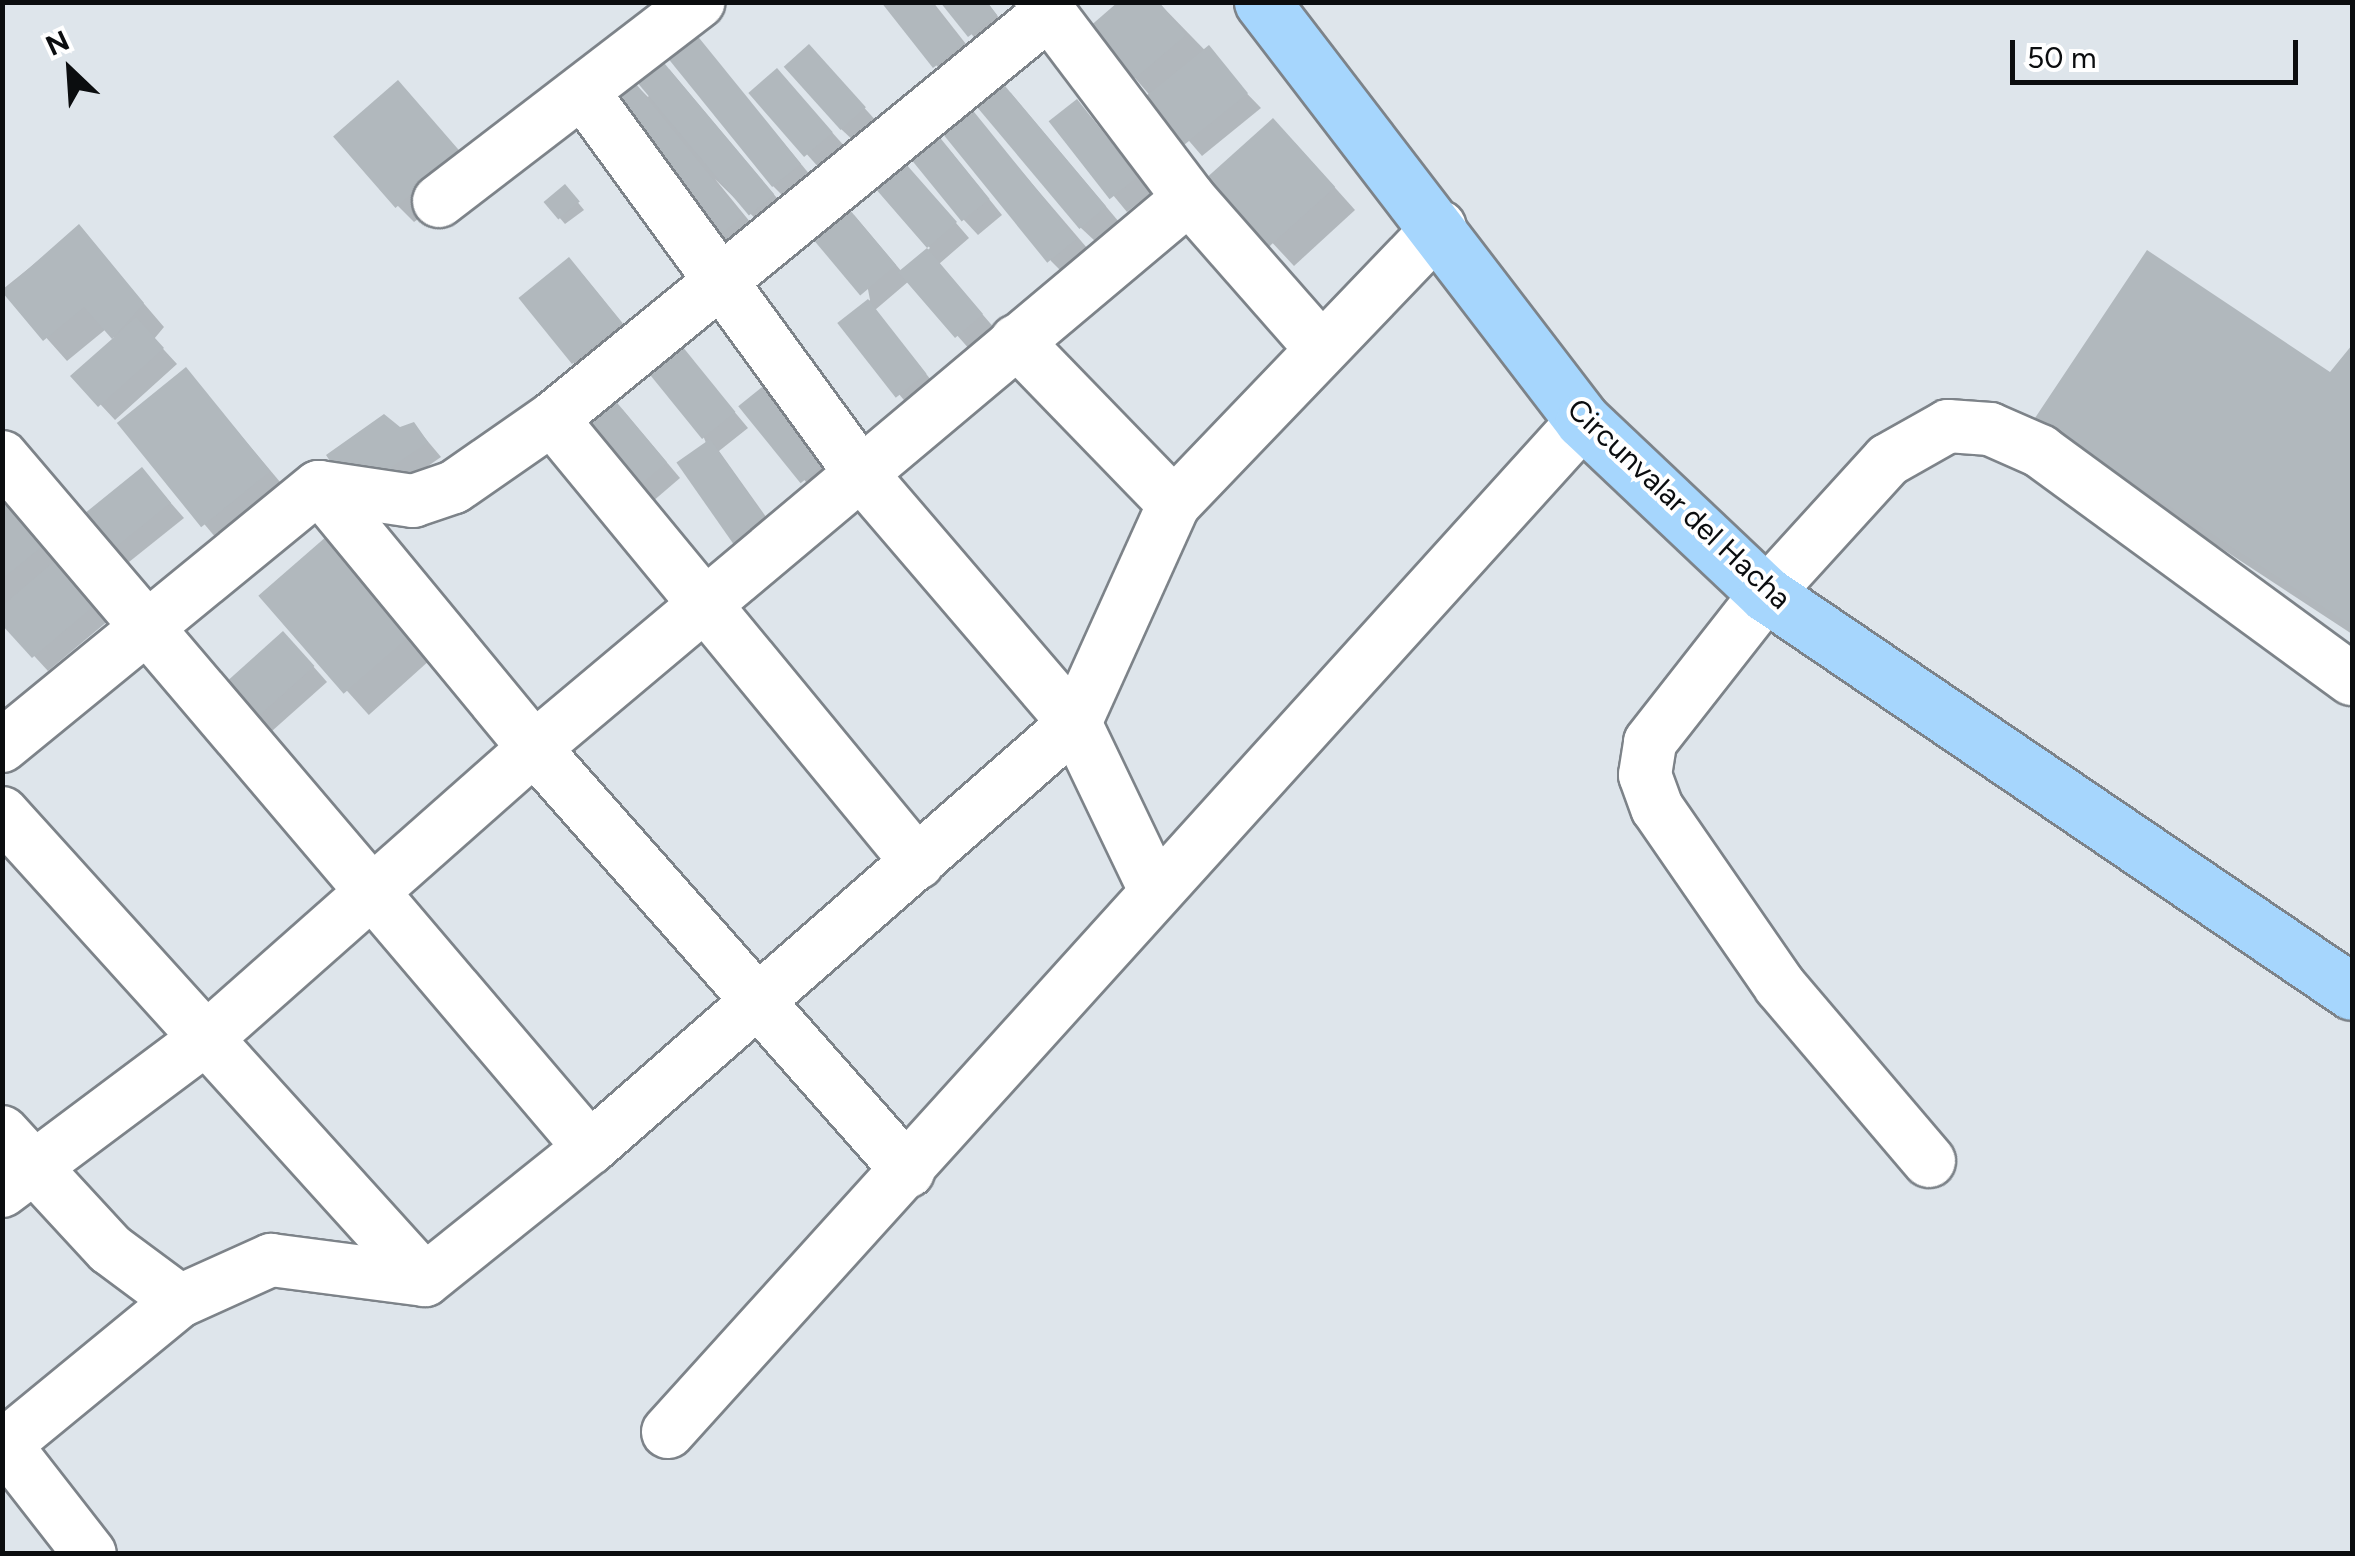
<!DOCTYPE html>
<html>
<head>
<meta charset="utf-8">
<style>
	body { margin:0 }
	#map { position:relative; width:2355px; height:1556px; overflow:hidden; background:#dee5eb; font-family:Figtree,sans-serif }
	div>[style] { position:absolute }
	.shadow>* { inset:0; background:#0003; transform-origin:0 0 }
	.building>* { inset:0; background:#b1b8bd; transform-origin:0 0 }
	.roads { filter:drop-shadow(2px 0 #7d8389) drop-shadow(-2px 0 #7d8389) drop-shadow(0 2px #7d8389) drop-shadow(0 -2px #7d8389) }
	.minor>* { height:52px; margin:-26px; padding:0 26px; transform-origin:26px; border-radius:26px; background:#fff }
	.major>* { height:55px; margin:-27.5px; padding:0 27.5px; transform-origin:27.5px; border-radius:27.5px; background:#a6d6fd }
	span { translate:-50% -50%; white-space:nowrap; text-align:center; line-height:1.15; -webkit-text-stroke:8px #fff; paint-order:stroke }
	.street-label { font-size:30px; color:#0b0d0f }
	.frame { position:absolute; inset:0; border:5px solid #0b0d0f; pointer-events:none }
	.north { position:absolute; left:20px; top:20px; width:100px; height:100px; -webkit-text-stroke:8px #fff; paint-order:stroke; rotate:335deg; font-size:28px; font-weight:700; line-height:40px; text-align:center; color:#0b0d0f }
	.north::after { content:''; display:block; margin:auto; width:35px; height:45px; background:#0b0d0f; clip-path:polygon(50% 0,100% 100%,50% 72%,0 100%) }
	.scale { position:absolute; left:2010px; top:40px; width:288px; height:45px; box-sizing:border-box; border:5px solid #0b0d0f; border-top:0; padding-left:12px; font-size:30px; line-height:35px; white-space:nowrap; color:#0b0d0f; -webkit-text-stroke:8px #fff; paint-order:stroke }
</style>
</head>
<body>
<div id="map">
	<div class="shadow">
		<div style="clip-path:polygon(884px 2px,933px 2px,984px 67px,956px 89px)"></div>
		<div style="clip-path:polygon(944px 2px,987px 2px,1009px 31px,985px 50px)"></div>
		<div style="clip-path:polygon(1158px 2px,1261px 108px,1202px 156px,1092px 28px)"></div>
		<div style="clip-path:polygon(687px 26px,820px 187px,794px 207px,771px 184px)"></div>
		<div style="clip-path:polygon(823px 62px,878px 123px,856px 143px,841px 129px)"></div>
		<div style="clip-path:polygon(669px 69px,787px 210px,765px 228px,715px 179px,764px 239px,736px 261px,714px 239px,628px 77px,648px 97px)"></div>
		<div style="clip-path:polygon(398px 83px,480px 175px,414px 222px,392px 200px)"></div>
		<div style="clip-path:polygon(791px 86px,846px 148px,821px 170px,752px 93px)"></div>
		<div style="clip-path:polygon(1010px 92px,1119px 222px,1096px 242px,1081px 228px)"></div>
		<div style="clip-path:polygon(966px 106px,1099px 262px,1073px 283px,1051px 261px)"></div>
		<div style="clip-path:polygon(1091px 117px,1151px 193px,1127px 212px,1052px 121px)"></div>
		<div style="clip-path:polygon(1295px 143px,1355px 210px,1294px 266px,1211px 177px)"></div>
		<div style="clip-path:polygon(947px 147px,1002px 215px,978px 235px,964px 220px)"></div>
		<div style="clip-path:polygon(912px 172px,969px 238px,939px 264px,996px 330px,971px 351px,909px 281px,875px 310px,939px 390px,913px 411px,841px 324px,870px 300px,854px 215px,902px 272px,930px 248px,871px 180px)"></div>
		<div style="clip-path:polygon(571px 194px,584px 210px,565px 224px,546px 202px)"></div>
		<div style="clip-path:polygon(79px 228px,164px 327px,154px 339px,177px 364px,115px 420px,74px 376px,115px 339px,106px 329px,67px 361px,3px 289px)"></div>
		<div style="clip-path:polygon(583px 275px,635px 339px,587px 377px,573px 362px)"></div>
		<div style="clip-path:polygon(682px 349px,748px 428px,719px 451px,784px 542px,754px 563px,704px 438px)"></div>
		<div style="clip-path:polygon(2352px 349px,2352px 634px,2067px 447px,2038px 418px,2331px 375px)"></div>
		<div style="left:186px;top:370px;width:162px;height:85px;rotate:50deg"></div>
		<div style="clip-path:polygon(742px 407px,843px 476px,818px 496px)"></div>
		<div style="clip-path:polygon(622px 409px,680px 478px,652px 502px,638px 487px)"></div>
		<div style="clip-path:polygon(414px 425px,441px 457px,369px 507px,399px 430px)"></div>
		<div style="clip-path:polygon(142px 470px,184px 518px,124px 566px,109px 551px)"></div>
		<div style="clip-path:polygon(11px 505px,109px 620px,48px 671px,2px 621px,2px 512px)"></div>
		<div style="left:327px;top:540px;width:158px;height:86px;rotate:48deg"></div>
		<div style="clip-path:polygon(298px 649px,327px 682px,272px 731px,227px 683px)"></div>
	</div>
	<div class="building">
		<div style="clip-path:polygon(881px 2px,931px 2px,964px 44px,933px 68px)"></div>
		<div style="clip-path:polygon(940px 2px,987px 2px,997px 15px,968px 37px)"></div>
		<div style="clip-path:polygon(1118px 2px,1159px 2px,1186px 35px,1133px 80px,1088px 28px)"></div>
		<div style="left:687px;top:23px;width:181px;height:37px;rotate:51deg"></div>
		<div style="left:809px;top:44px;width:85px;height:34px;rotate:48deg"></div>
		<div style="left:1209px;top:45px;width:62px;height:82px;rotate:51deg"></div>
		<div style="left:654px;top:51px;width:187px;height:33px;rotate:50deg"></div>
		<div style="left:777px;top:68px;width:85px;height:38px;rotate:49deg"></div>
		<div style="left:628px;top:74px;width:183px;height:40px;rotate:51deg"></div>
		<div style="left:995px;top:74px;width:173px;height:35px;rotate:50deg"></div>
		<div style="left:398px;top:80px;width:95px;height:86px;rotate:49deg"></div>
		<div style="left:1077px;top:99px;width:99px;height:36px;rotate:52deg"></div>
		<div style="left:966px;top:102px;width:176px;height:38px;rotate:51deg"></div>
		<div style="left:1273px;top:118px;width:93px;height:89px;rotate:48deg"></div>
		<div style="left:933px;top:129px;width:90px;height:36px;rotate:51deg"></div>
		<div style="clip-path:polygon(898px 155px,957px 222px,927px 248px,983px 314px,955px 338px,898px 272px,927px 248px,868px 180px)"></div>
		<div style="left:565px;top:184px;width:23px;height:28px;rotate:50deg"></div>
		<div style="left:839px;top:197px;width:89px;height:47px;rotate:50deg"></div>
		<div style="clip-path:polygon(79px 224px,144px 303px,112px 339px,136px 317px,164px 348px,98px 407px,70px 376px,112px 339px,84px 307px,43px 341px,2px 292px)"></div>
		<div style="clip-path:polygon(2147px 250px,2330px 372px,2352px 345px,2352px 626px,2035px 418px)"></div>
		<div style="left:569px;top:257px;width:85px;height:65px;rotate:51deg"></div>
		<div style="left:868px;top:299px;width:95px;height:39px;rotate:52deg"></div>
		<div style="left:682px;top:346px;width:85px;height:43px;rotate:51deg"></div>
		<div style="left:186px;top:367px;width:134px;height:89px;rotate:51deg"></div>
		<div style="left:767px;top:383px;width:99px;height:37px;rotate:51deg"></div>
		<div style="left:608px;top:392px;width:92px;height:40px;rotate:50deg"></div>
		<div style="clip-path:polygon(384px 414px,400px 427px,414px 422px,428px 442px,352px 494px,326px 455px)"></div>
		<div style="left:710px;top:439px;width:108px;height:41px;rotate:55deg"></div>
		<div style="left:142px;top:467px;width:46px;height:80px;rotate:51deg"></div>
		<div style="clip-path:polygon(11px 501px,46px 543px,2px 579px,2px 508px)"></div>
		<div style="left:327px;top:536px;width:130px;height:91px;rotate:49deg"></div>
		<div style="clip-path:polygon(57px 559px,96px 604px,32px 658px,2px 625px,2px 606px)"></div>
		<div style="left:283px;top:631px;width:47px;height:79px;rotate:48deg"></div>
	</div>
	<div class="roads">
		<div class="minor">
			<div style="left:1041px;top:2px;width:246px;rotate:52.9deg"></div>
			<div style="left:1189px;top:198px;width:197px;rotate:48.7deg"></div>
			<div style="left:585px;top:95px;width:472px;rotate:53.9deg"></div>
			<div style="left:863px;top:476px;width:326px;rotate:49.4deg"></div>
			<div style="left:1075px;top:723px;width:183px;rotate:64.4deg"></div>
			<div style="left:439px;top:201px;width:327px;rotate:-37.5deg"></div>
			<div style="left:1016px;top:341px;width:227px;rotate:45.9deg"></div>
			<div style="left:552px;top:419px;width:575px;rotate:50.5deg"></div>
			<div style="left:2px;top:457px;width:907px;rotate:49.6deg"></div>
			<div style="left:319px;top:487px;width:338px;rotate:50.5deg"></div>
			<div style="left:534px;top:748px;width:565px;rotate:48.52deg"></div>
			<div style="left:2px;top:746px;width:409px;rotate:-39.3deg"></div>
			<div style="left:319px;top:487px;width:95px;rotate:8.5deg"></div>
			<div style="left:413px;top:501px;width:43px;rotate:-18.9deg"></div>
			<div style="left:454px;top:487px;width:119px;rotate:-34.8deg"></div>
			<div style="left:552px;top:419px;width:643px;rotate:-39.26deg"></div>
			<div style="left:2px;top:813px;width:630px;rotate:47.83deg"></div>
			<div style="left:2px;top:1132px;width:159px;rotate:47.3deg"></div>
			<div style="left:110px;top:1249px;width:87px;rotate:36.6deg"></div>
			<div style="left:1929px;top:1161px;width:230px;rotate:-130.4deg"></div>
			<div style="left:1780px;top:986px;width:216px;rotate:-124.6deg"></div>
			<div style="left:1657px;top:808px;width:35px;rotate:-110deg"></div>
			<div style="left:1645px;top:775px;width:33px;rotate:-81deg"></div>
			<div style="left:1650px;top:742px;width:188px;rotate:-51.9deg"></div>
			<div style="left:1766px;top:594px;width:181px;rotate:-47.7deg"></div>
			<div style="left:1888px;top:460px;width:69px;rotate:-29.5deg"></div>
			<div style="left:1948px;top:426px;width:42px;rotate:4.1deg"></div>
			<div style="left:1990px;top:429px;width:55px;rotate:23.7deg"></div>
			<div style="left:2040px;top:451px;width:386px;rotate:36.2deg"></div>
			<div style="left:2px;top:1191px;width:259px;rotate:-36.8deg"></div>
			<div style="left:209px;top:1036px;width:434px;rotate:-41.5deg"></div>
			<div style="left:534px;top:748px;width:855px;rotate:-40.02deg"></div>
			<div style="left:668px;top:1432px;width:1364px;rotate:-47.85deg"></div>
			<div style="left:2px;top:1441px;width:143px;rotate:52.1deg"></div>
			<div style="left:2px;top:1447px;width:230px;rotate:-39.4deg"></div>
			<div style="left:180px;top:1301px;width:100px;rotate:-24.3deg"></div>
			<div style="left:271px;top:1260px;width:155px;rotate:7.4deg"></div>
			<div style="left:425px;top:1280px;width:211px;rotate:-38.7deg"></div>
			<div style="left:590px;top:1148px;width:645px;rotate:-41.23deg"></div>
			<div style="left:1075px;top:723px;width:240px;rotate:-65.7deg"></div>
			<div style="left:1174px;top:504px;width:384px;rotate:-46.2deg"></div>
		</div>
		<div class="major">
			<div style="left:1262px;top:2px;width:528px;rotate:52.54deg"></div>
			<div style="left:1583px;top:421px;width:252px;rotate:43.4deg"></div>
			<div style="left:1766px;top:594px;width:708px;rotate:34.18deg"></div>
		</div>
	</div>
	<div class="street-label">
		<span style="left:1679px;top:504px;rotate:43deg">Circunvalar del Hacha</span>
	</div>
	<div class="frame"></div>
	<div class="north">N</div>
	<div class="scale">50 m</div>
</div>
</body>
</html>
